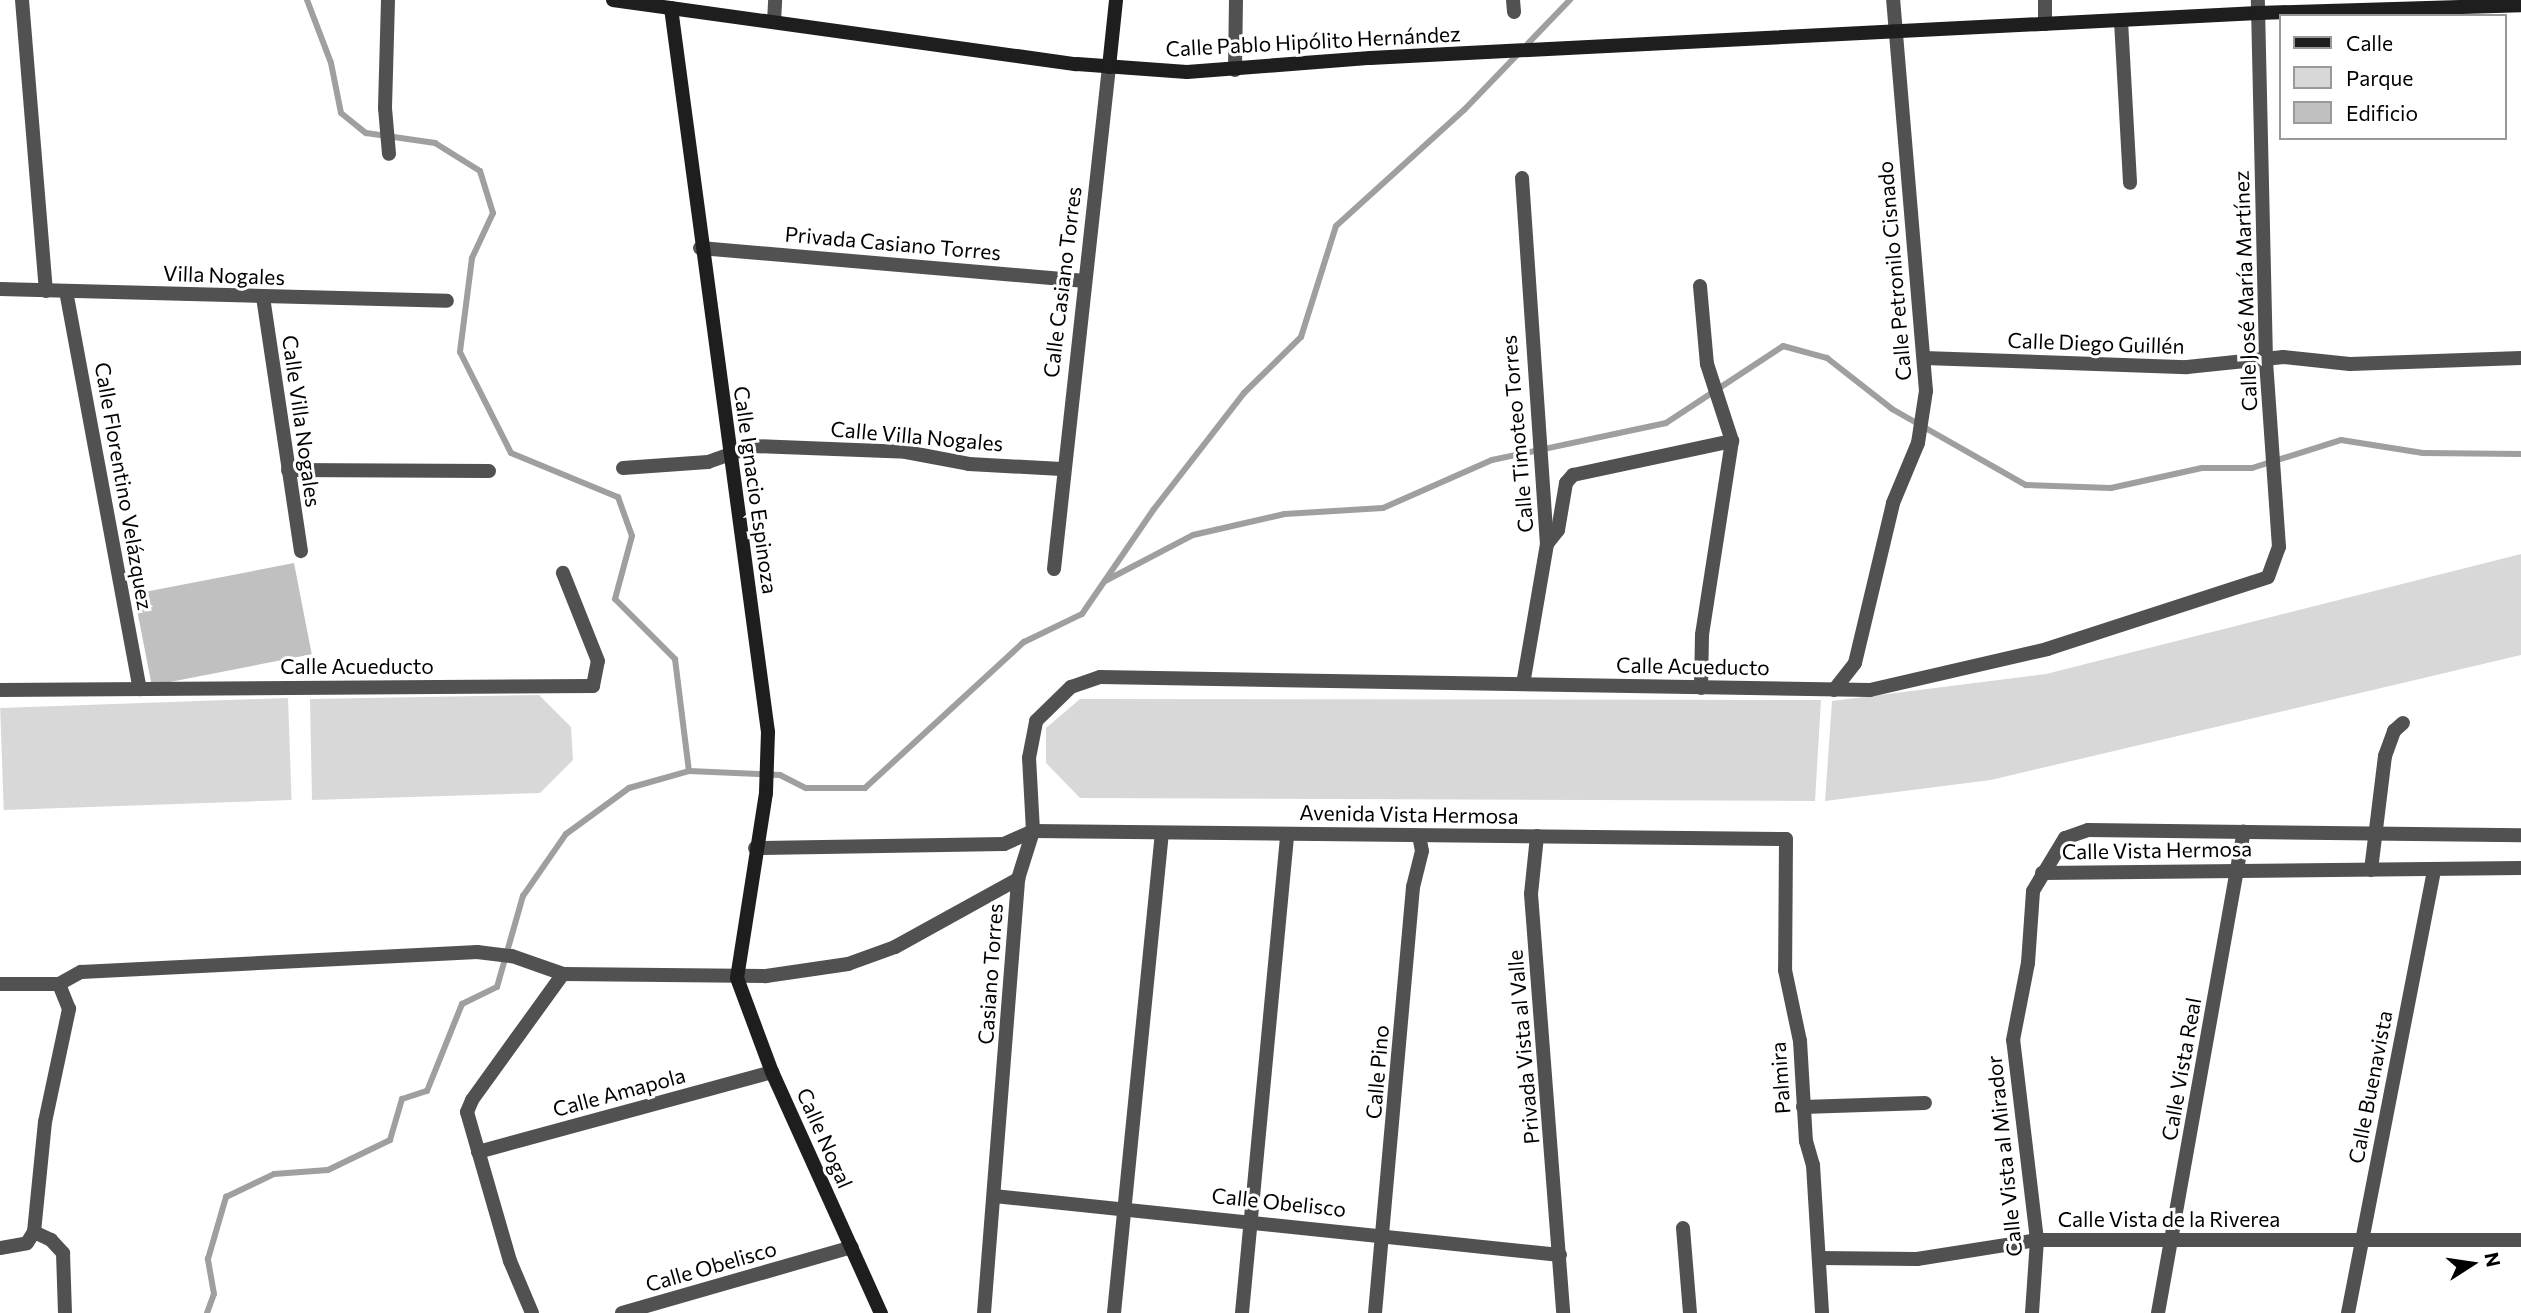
<!DOCTYPE html>
<html>
<head>
<meta charset="utf-8">
<style>
	body { margin:0 }
	#map { position:relative; width:2521px; height:1313px; overflow:hidden; background:#fff; font-family:Commissioner,sans-serif }
	div>[style] { position:absolute }
	.green>* { inset:0; background:#d8d8d8; transform-origin:0 0 }
	.stream>* { height:6px; margin:-3px; padding:0 3px; transform-origin:3px; border-radius:3px; background:#9f9f9f }
	.building>* { inset:0; background:#c0c0c0; transform-origin:0 0 }
	.street>* { height:14px; margin:-7px; padding:0 7px; transform-origin:7px; border-radius:7px; background:#515151 }
	.secondary>* { height:14px; margin:-7px; padding:0 7px; transform-origin:7px; border-radius:7px; background:#1e1e1e }
	span { translate:-50% -50%; white-space:nowrap; text-align:center; line-height:1.15; -webkit-text-stroke:6px #fff; paint-order:stroke }
	.street-label { font-size:21px; color:#000 }
	.legend { position:absolute; left:2279px; top:14px; width:228px; height:126px; box-sizing:border-box; background:#fff; border:2px solid #999; margin:0; padding:9px 12px; list-style:none; font-size:21px; color:#000 }
	.legend li { display:flex; align-items:center; gap:14px; height:35px }
	.legend b { width:35px; border:2px solid #999 }
	.north { position:absolute; left:2437px; top:1229px; width:70px; height:70px; -webkit-text-stroke:5px #fff; paint-order:stroke; rotate:78deg; font-size:19px; font-weight:700; line-height:28px; text-align:center; color:#000 }
	.north::after { content:''; display:block; margin:auto; width:24px; height:32px; background:#000; clip-path:polygon(50% 0,100% 100%,50% 72%,0 100%) }
</style>
</head>
<body>
<div id="map">
	<div class="green">
		<div style="clip-path:polygon(2521px 554px,2521px 655px,1991px 780px,1825px 801px,1832px 701px,2046px 674px)"></div>
		<div style="clip-path:polygon(539px 695px,571px 727px,573px 760px,540px 793px,312px 800px,310px 699px)"></div>
		<div style="left:288px;top:698px;width:102px;height:288px;rotate:88deg"></div>
		<div style="clip-path:polygon(1080px 699px,1821px 700px,1815px 801px,1080px 798px,1046px 763px,1046px 728px)"></div>
	</div>
	<div class="stream">
		<div style="left:307px;top:0;width:67px;rotate:69.1deg"></div>
		<div style="left:331px;top:63px;width:51px;rotate:78.7deg"></div>
		<div style="left:341px;top:113px;width:32px;rotate:39deg"></div>
		<div style="left:366px;top:133px;width:70px;rotate:8.2deg"></div>
		<div style="left:435px;top:143px;width:53px;rotate:31.9deg"></div>
		<div style="left:480px;top:171px;width:44px;rotate:72.8deg"></div>
		<div style="left:493px;top:213px;width:50px;rotate:115deg"></div>
		<div style="left:472px;top:258px;width:95px;rotate:97.3deg"></div>
		<div style="left:460px;top:352px;width:113px;rotate:63.2deg"></div>
		<div style="left:511px;top:453px;width:116px;rotate:22.4deg"></div>
		<div style="left:618px;top:497px;width:41px;rotate:70.3deg"></div>
		<div style="left:632px;top:536px;width:65px;rotate:105.1deg"></div>
		<div style="left:615px;top:599px;width:85px;rotate:45deg"></div>
		<div style="left:675px;top:659px;width:113px;rotate:82.9deg"></div>
		<div style="left:1105px;top:581px;width:99px;rotate:-27.6deg"></div>
		<div style="left:1193px;top:535px;width:94px;rotate:-12.9deg"></div>
		<div style="left:1285px;top:514px;width:98px;rotate:-3.5deg"></div>
		<div style="left:1383px;top:508px;width:119px;rotate:-23.8deg"></div>
		<div style="left:1492px;top:460px;width:178px;rotate:-12deg"></div>
		<div style="left:1666px;top:423px;width:140px;rotate:-33.3deg"></div>
		<div style="left:1783px;top:346px;width:46px;rotate:15.3deg"></div>
		<div style="left:1827px;top:358px;width:83px;rotate:38.1deg"></div>
		<div style="left:1892px;top:409px;width:154px;rotate:29.6deg"></div>
		<div style="left:2026px;top:485px;width:85px;rotate:2deg"></div>
		<div style="left:2111px;top:488px;width:93px;rotate:-12.4deg"></div>
		<div style="left:2202px;top:468px;width:50px"></div>
		<div style="left:2252px;top:468px;width:93px;rotate:-17.5deg"></div>
		<div style="left:2341px;top:440px;width:83px;rotate:9deg"></div>
		<div style="left:2423px;top:453px;width:98px;rotate:0.6deg"></div>
		<div style="left:207px;top:1313px;width:20px;rotate:-70deg"></div>
		<div style="left:214px;top:1294px;width:36px;rotate:-100deg"></div>
		<div style="left:208px;top:1259px;width:65px;rotate:-73.8deg"></div>
		<div style="left:226px;top:1197px;width:53px;rotate:-25.6deg"></div>
		<div style="left:274px;top:1174px;width:54px;rotate:-4.2deg"></div>
		<div style="left:328px;top:1170px;width:69px;rotate:-25.8deg"></div>
		<div style="left:390px;top:1140px;width:43px;rotate:-73.7deg"></div>
		<div style="left:402px;top:1099px;width:26px;rotate:-18deg"></div>
		<div style="left:427px;top:1091px;width:94px;rotate:-68.1deg"></div>
		<div style="left:462px;top:1004px;width:39px;rotate:-26deg"></div>
		<div style="left:497px;top:987px;width:95px;rotate:-74.1deg"></div>
		<div style="left:523px;top:896px;width:75px;rotate:-55.3deg"></div>
		<div style="left:566px;top:834px;width:78px;rotate:-36.1deg"></div>
		<div style="left:629px;top:788px;width:62px;rotate:-15.8deg"></div>
		<div style="left:689px;top:771px;width:91px;rotate:2.5deg"></div>
		<div style="left:780px;top:775px;width:29px;rotate:27deg"></div>
		<div style="left:806px;top:788px;width:59px"></div>
		<div style="left:865px;top:788px;width:216px;rotate:-42.6deg"></div>
		<div style="left:1024px;top:642px;width:64px;rotate:-25.8deg"></div>
		<div style="left:1082px;top:614px;width:127px;rotate:-55.6deg"></div>
		<div style="left:1154px;top:509px;width:147px;rotate:-52.2deg"></div>
		<div style="left:1244px;top:393px;width:80px;rotate:-44.5deg"></div>
		<div style="left:1301px;top:337px;width:116px;rotate:-72.5deg"></div>
		<div style="left:1336px;top:226px;width:173px;rotate:-42.2deg"></div>
		<div style="left:1464px;top:110px;width:153px;rotate:-46.1deg"></div>
	</div>
	<div class="building">
		<div style="left:294px;top:563px;width:93px;height:163px;rotate:79deg"></div>
	</div>
	<div class="street">
		<div style="left:22px;top:0;width:292px;rotate:85.3deg"></div>
		<div style="left:388px;top:0;width:108px;rotate:91.6deg"></div>
		<div style="left:385px;top:108px;width:46px;rotate:85deg"></div>
		<div style="left:1513px;top:0;width:12px;rotate:85deg"></div>
		<div style="left:2045px;top:0;width:24px;rotate:90deg"></div>
		<div style="left:2121px;top:21px;width:162px;rotate:86.8deg"></div>
		<div style="left:774px;top:22px;width:22px;rotate:-87deg"></div>
		<div style="left:1235px;top:70px;width:70px;rotate:-89.2deg"></div>
		<div style="left:1522px;top:178px;width:367px;rotate:86.1deg"></div>
		<div style="left:1547px;top:544px;width:142px;rotate:99.7deg"></div>
		<div style="left:700px;top:248px;width:384px;rotate:4.9deg"></div>
		<div style="left:1700px;top:286px;width:78px;rotate:84.9deg"></div>
		<div style="left:1707px;top:364px;width:81px;rotate:72deg"></div>
		<div style="left:1732px;top:441px;width:196px;rotate:98.8deg"></div>
		<div style="left:1702px;top:635px;width:53px;rotate:91.1deg"></div>
		<div style="left:0;top:289px;width:447px;rotate:1.5deg"></div>
		<div style="left:66px;top:291px;width:405px;rotate:79.5deg"></div>
		<div style="left:263px;top:297px;width:257px;rotate:81.5deg"></div>
		<div style="left:1924px;top:358px;width:263px;rotate:2deg"></div>
		<div style="left:2187px;top:367px;width:97px;rotate:-5.9deg"></div>
		<div style="left:2283px;top:357px;width:67px;rotate:6deg"></div>
		<div style="left:2350px;top:364px;width:171px;rotate:-2deg"></div>
		<div style="left:623px;top:468px;width:85px;rotate:-4deg"></div>
		<div style="left:708px;top:462px;width:48px;rotate:-19.6deg"></div>
		<div style="left:753px;top:446px;width:153px;rotate:2.2deg"></div>
		<div style="left:906px;top:452px;width:64px;rotate:10.8deg"></div>
		<div style="left:969px;top:464px;width:93px;rotate:3.1deg"></div>
		<div style="left:288px;top:470px;width:201px;rotate:0.3deg"></div>
		<div style="left:1547px;top:544px;width:18px;rotate:-52deg"></div>
		<div style="left:1558px;top:530px;width:48px;rotate:-80.3deg"></div>
		<div style="left:1566px;top:483px;width:11px;rotate:-49deg"></div>
		<div style="left:1573px;top:475px;width:163px;rotate:-12.1deg"></div>
		<div style="left:1054px;top:569px;width:505px;rotate:-83.75deg"></div>
		<div style="left:0;top:690px;width:593px;rotate:-0.39deg"></div>
		<div style="left:593px;top:686px;width:25px;rotate:-79deg"></div>
		<div style="left:598px;top:661px;width:95px;rotate:-111.7deg"></div>
		<div style="left:1834px;top:690px;width:34px;rotate:-52deg"></div>
		<div style="left:1855px;top:663px;width:164px;rotate:-76.6deg"></div>
		<div style="left:1893px;top:503px;width:65px;rotate:-67.4deg"></div>
		<div style="left:1918px;top:443px;width:53px;rotate:-81.3deg"></div>
		<div style="left:1926px;top:391px;width:392px;rotate:-94.8deg"></div>
		<div style="left:1537px;top:836px;width:58px;rotate:95.9deg"></div>
		<div style="left:1531px;top:894px;width:420px;rotate:85.6deg"></div>
		<div style="left:755px;top:848px;width:249px;rotate:-0.9deg"></div>
		<div style="left:1004px;top:844px;width:32px;rotate:-24deg"></div>
		<div style="left:1033px;top:831px;width:753px;rotate:0.61deg"></div>
		<div style="left:1786px;top:839px;width:131px;rotate:90.4deg"></div>
		<div style="left:1785px;top:970px;width:73px;rotate:78.1deg"></div>
		<div style="left:1800px;top:1041px;width:100px;rotate:86.6deg"></div>
		<div style="left:1806px;top:1141px;width:25px;rotate:74deg"></div>
		<div style="left:1813px;top:1165px;width:148px;rotate:86.5deg"></div>
		<div style="left:2371px;top:870px;width:115px;rotate:-83deg"></div>
		<div style="left:2385px;top:756px;width:27px;rotate:-70deg"></div>
		<div style="left:2394px;top:731px;width:12px;rotate:-42deg"></div>
		<div style="left:2042px;top:873px;width:479px;rotate:-0.6deg"></div>
		<div style="left:0;top:984px;width:59px"></div>
		<div style="left:59px;top:984px;width:25px;rotate:-29deg"></div>
		<div style="left:81px;top:972px;width:397px;rotate:-2.9deg"></div>
		<div style="left:477px;top:952px;width:35px;rotate:7deg"></div>
		<div style="left:512px;top:956px;width:54px;rotate:19.4deg"></div>
		<div style="left:563px;top:974px;width:203px;rotate:0.6deg"></div>
		<div style="left:766px;top:976px;width:83px;rotate:-8.3deg"></div>
		<div style="left:848px;top:964px;width:50px;rotate:-19.9deg"></div>
		<div style="left:895px;top:947px;width:141px;rotate:-28.9deg"></div>
		<div style="left:1803px;top:1107px;width:122px;rotate:-1.9deg"></div>
		<div style="left:478px;top:1152px;width:305px;rotate:-15.2deg"></div>
		<div style="left:994px;top:1196px;width:569px;rotate:5.95deg"></div>
		<div style="left:1683px;top:1228px;width:85px;rotate:85.3deg"></div>
		<div style="left:34px;top:1232px;width:19px;rotate:25deg"></div>
		<div style="left:51px;top:1240px;width:18px;rotate:47deg"></div>
		<div style="left:63px;top:1253px;width:60px;rotate:88.1deg"></div>
		<div style="left:0;top:1248px;width:27px;rotate:-10deg"></div>
		<div style="left:27px;top:1243px;width:13px;rotate:-58deg"></div>
		<div style="left:34px;top:1232px;width:111px;rotate:-84.3deg"></div>
		<div style="left:45px;top:1122px;width:116px;rotate:-78deg"></div>
		<div style="left:69px;top:1009px;width:27px;rotate:-112deg"></div>
		<div style="left:1819px;top:1258px;width:98px;rotate:0.6deg"></div>
		<div style="left:1917px;top:1259px;width:121px;rotate:-9deg"></div>
		<div style="left:2037px;top:1240px;width:484px"></div>
		<div style="left:532px;top:1313px;width:56px;rotate:-112.9deg"></div>
		<div style="left:510px;top:1261px;width:155px;rotate:-106.1deg"></div>
		<div style="left:467px;top:1112px;width:13px;rotate:-67deg"></div>
		<div style="left:472px;top:1100px;width:155px;rotate:-54.2deg"></div>
		<div style="left:622px;top:1313px;width:239px;rotate:-16deg"></div>
		<div style="left:984px;top:1313px;width:435px;rotate:-85.5deg"></div>
		<div style="left:1018px;top:879px;width:50px;rotate:-72.6deg"></div>
		<div style="left:1033px;top:831px;width:73px;rotate:-93.1deg"></div>
		<div style="left:1029px;top:758px;width:38px;rotate:-79deg"></div>
		<div style="left:1036px;top:721px;width:49px;rotate:-44.2deg"></div>
		<div style="left:1071px;top:687px;width:31px;rotate:-19deg"></div>
		<div style="left:1100px;top:677px;width:770px;rotate:0.97deg"></div>
		<div style="left:1870px;top:690px;width:182px;rotate:-13deg"></div>
		<div style="left:2047px;top:649px;width:232px;rotate:-18deg"></div>
		<div style="left:2268px;top:577px;width:32px;rotate:-70deg"></div>
		<div style="left:2279px;top:547px;width:187px;rotate:-94deg"></div>
		<div style="left:2266px;top:360px;width:360px;rotate:-91.3deg"></div>
		<div style="left:1114px;top:1313px;width:482px;rotate:-84.3deg"></div>
		<div style="left:1242px;top:1313px;width:481px;rotate:-84.6deg"></div>
		<div style="left:1375px;top:1313px;width:428px;rotate:-84.9deg"></div>
		<div style="left:1413px;top:887px;width:37px;rotate:-76deg"></div>
		<div style="left:1422px;top:851px;width:15px;rotate:-101deg"></div>
		<div style="left:2032px;top:1313px;width:73px;rotate:-86.1deg"></div>
		<div style="left:2037px;top:1240px;width:201px;rotate:-96.8deg"></div>
		<div style="left:2013px;top:1040px;width:78px;rotate:-79deg"></div>
		<div style="left:2028px;top:963px;width:72px;rotate:-86deg"></div>
		<div style="left:2033px;top:891px;width:62px;rotate:-58.9deg"></div>
		<div style="left:2065px;top:838px;width:24px;rotate:-19deg"></div>
		<div style="left:2088px;top:830px;width:433px;rotate:0.7deg"></div>
		<div style="left:2158px;top:1313px;width:489px;rotate:-79.9deg"></div>
		<div style="left:2348px;top:1313px;width:452px;rotate:-79deg"></div>
	</div>
	<div class="secondary">
		<div style="left:613px;top:0;width:468px;rotate:7.9deg"></div>
		<div style="left:1077px;top:64px;width:110px;rotate:4.2deg"></div>
		<div style="left:1187px;top:72px;width:184px;rotate:-4.4deg"></div>
		<div style="left:1370px;top:58px;width:889px;rotate:-2.9deg"></div>
		<div style="left:2258px;top:13px;width:263px;rotate:-1.7deg"></div>
		<div style="left:671px;top:8px;width:730px;rotate:82.37deg"></div>
		<div style="left:768px;top:732px;width:61px;rotate:91.9deg"></div>
		<div style="left:766px;top:793px;width:187px;rotate:98.9deg"></div>
		<div style="left:737px;top:978px;width:100px;rotate:69.6deg"></div>
		<div style="left:772px;top:1072px;width:265px;rotate:65.7deg"></div>
		<div style="left:1109px;top:67px;width:67px;rotate:-84deg"></div>
	</div>
	<div class="street-label">
		<span style="left:1313px;top:41px;rotate:-3deg">Calle Pablo Hipólito Hernández</span>
		<span style="left:893px;top:243px;rotate:5deg">Privada Casiano Torres</span>
		<span style="left:1894px;top:271px;rotate:-95deg">Calle Petronilo Cisnado</span>
		<span style="left:224px;top:275px;rotate:2deg">Villa Nogales</span>
		<span style="left:1062px;top:282px;rotate:-83deg">Calle Casiano Torres</span>
		<span style="left:2245px;top:291px;rotate:-92deg">Calle José María Martínez</span>
		<span style="left:2096px;top:343px;rotate:2deg">Calle Diego Guillén</span>
		<span style="left:302px;top:421px;rotate:82deg">Calle Villa Nogales</span>
		<span style="left:1517px;top:434px;rotate:-95deg">Calle Timoteo Torres</span>
		<span style="left:917px;top:436px;rotate:5deg">Calle Villa Nogales</span>
		<span style="left:124px;top:486px;rotate:80deg">Calle Florentino Velázquez</span>
		<span style="left:756px;top:490px;rotate:82deg">Calle Ignacio Espinoza</span>
		<span style="left:357px;top:666px">Calle Acueducto</span>
		<span style="left:1693px;top:666px;rotate:1deg">Calle Acueducto</span>
		<span style="left:1409px;top:814px;rotate:1deg">Avenida Vista Hermosa</span>
		<span style="left:2157px;top:850px;rotate:-1deg">Calle Vista Hermosa</span>
		<span style="left:990px;top:974px;rotate:-86deg">Casiano Torres</span>
		<span style="left:1523px;top:1047px;rotate:-95deg">Privada Vista al Valle</span>
		<span style="left:2181px;top:1069px;rotate:-80deg">Calle Vista Real</span>
		<span style="left:1377px;top:1072px;rotate:-85deg">Calle Pino</span>
		<span style="left:1780px;top:1078px;rotate:-94deg">Palmira</span>
		<span style="left:2370px;top:1087px;rotate:-79deg">Calle Buenavista</span>
		<span style="left:619px;top:1092px;rotate:-15deg">Calle Amapola</span>
		<span style="left:825px;top:1138px;rotate:66deg">Calle Nogal</span>
		<span style="left:2004px;top:1156px;rotate:-96deg">Calle Vista al Mirador</span>
		<span style="left:1279px;top:1202px;rotate:6deg">Calle Obelisco</span>
		<span style="left:2169px;top:1219px">Calle Vista de la Riverea</span>
		<span style="left:711px;top:1266px;rotate:-16deg">Calle Obelisco</span>
	</div>
	<ul class="legend">
	<li><b style="height:9px;background:#1e1e1e"></b>Calle</li>
	<li><b style="height:19px;background:#d8d8d8"></b>Parque</li>
	<li><b style="height:19px;background:#c0c0c0"></b>Edificio</li>
	</ul>
	<div class="north">N</div>
</div>
</body>
</html>
